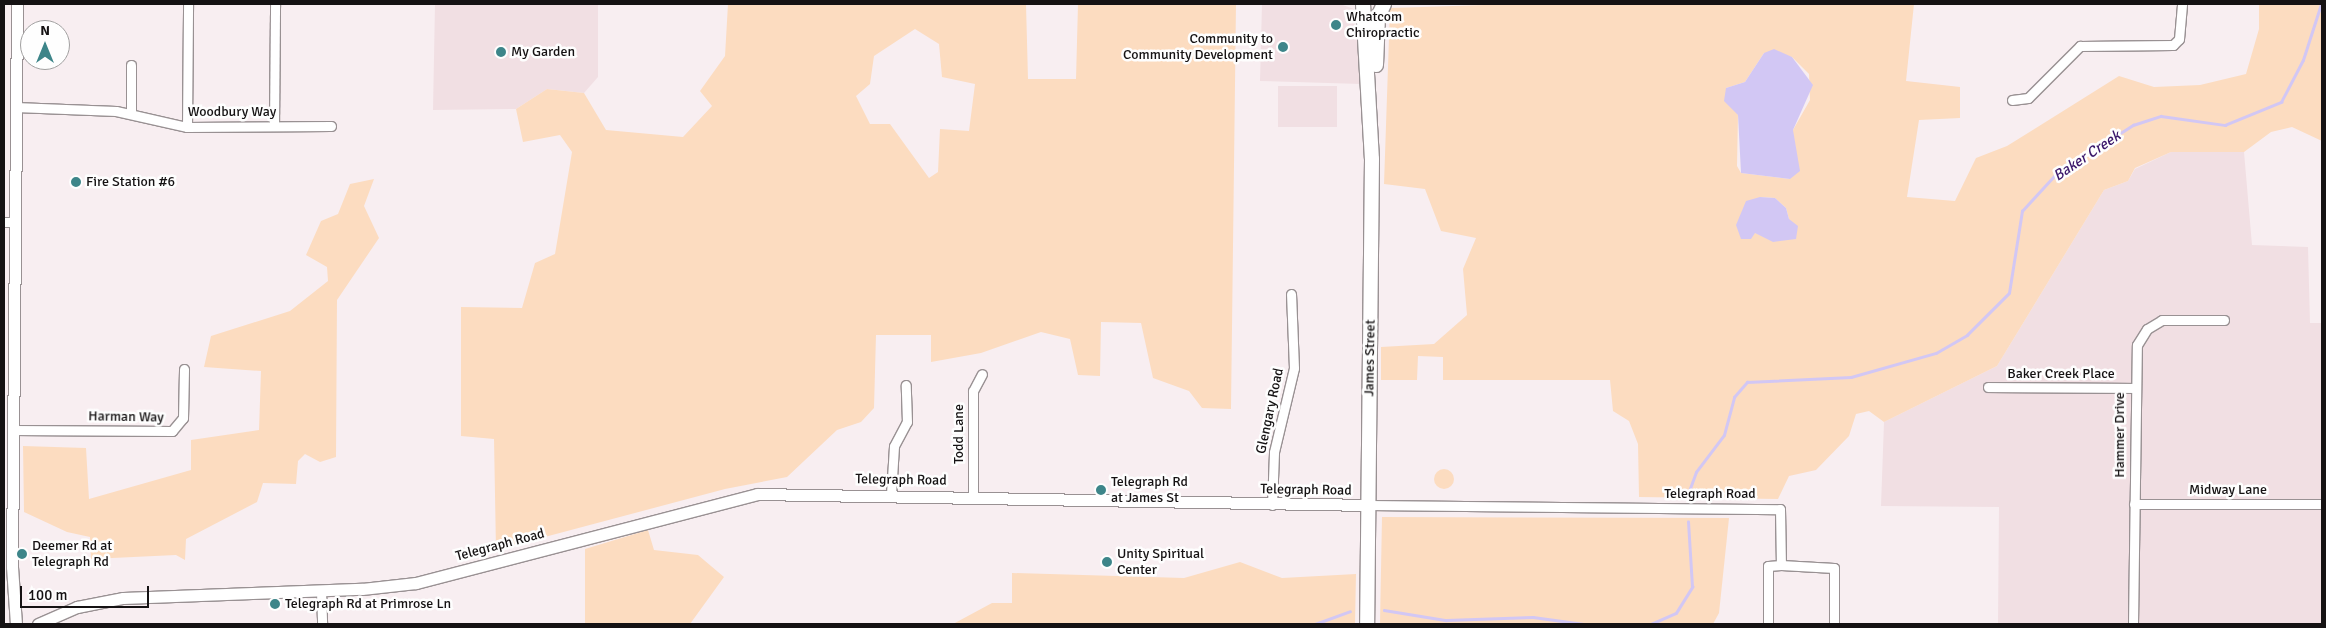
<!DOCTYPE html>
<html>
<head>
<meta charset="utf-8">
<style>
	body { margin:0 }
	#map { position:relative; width:2326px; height:628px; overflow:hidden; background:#f8eef1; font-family:Signika,sans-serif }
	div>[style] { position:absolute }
	.built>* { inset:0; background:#f1dfe3; transform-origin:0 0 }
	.green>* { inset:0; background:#fcdcc0 }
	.round { border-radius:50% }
	.water>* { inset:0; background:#d2c7f4 }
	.stream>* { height:2.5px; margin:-1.25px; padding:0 1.25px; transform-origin:1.25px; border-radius:1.25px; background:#d2c7f4 }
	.roads { filter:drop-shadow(1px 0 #999193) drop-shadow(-1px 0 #999193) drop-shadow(0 1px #999193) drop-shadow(0 -1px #999193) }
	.minor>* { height:9px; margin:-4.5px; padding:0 4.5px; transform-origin:4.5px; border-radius:4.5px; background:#fff }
	.tertiary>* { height:11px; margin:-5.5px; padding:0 5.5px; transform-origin:5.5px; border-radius:5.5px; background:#fff }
	.secondary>* { height:14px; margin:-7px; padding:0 7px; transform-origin:7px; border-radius:7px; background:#fff }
	.dots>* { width:14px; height:14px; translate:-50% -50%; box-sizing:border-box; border:2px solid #fefefe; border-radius:50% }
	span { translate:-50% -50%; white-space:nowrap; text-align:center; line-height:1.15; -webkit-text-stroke:5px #fefefe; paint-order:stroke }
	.poi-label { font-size:14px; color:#151213 }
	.left { translate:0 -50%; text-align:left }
	.right { translate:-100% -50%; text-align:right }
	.street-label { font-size:14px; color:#151213 }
	.water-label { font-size:15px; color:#3a166a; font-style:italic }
	.frame { position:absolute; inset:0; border:5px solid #151213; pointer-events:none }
	.north { position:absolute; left:20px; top:20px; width:50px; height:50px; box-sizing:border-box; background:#fefefe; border:1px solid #a1a0a0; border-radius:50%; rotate:0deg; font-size:14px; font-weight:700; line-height:20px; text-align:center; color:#151213 }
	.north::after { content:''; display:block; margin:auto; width:18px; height:22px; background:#3d8589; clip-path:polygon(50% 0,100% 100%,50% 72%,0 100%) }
	.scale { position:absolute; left:20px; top:586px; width:129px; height:22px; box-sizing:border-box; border:2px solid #151213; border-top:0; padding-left:6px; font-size:15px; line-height:18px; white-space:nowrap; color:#151213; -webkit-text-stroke:4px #fefefe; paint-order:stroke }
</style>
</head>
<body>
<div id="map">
	<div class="built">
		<div style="clip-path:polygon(435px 4px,598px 4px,598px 77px,584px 93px,547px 89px,516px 109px,433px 110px)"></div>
		<div style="clip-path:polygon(1262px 4px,1340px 4px,1354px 9px,1361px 22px,1361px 84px,1260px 81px)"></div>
		<div style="left:1278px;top:86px;width:59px;height:41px"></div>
		<div style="clip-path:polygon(2171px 152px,2244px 152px,2252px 245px,2308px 247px,2310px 323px,2322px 323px,2322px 624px,1998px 624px,1999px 507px,1881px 506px,1884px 422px,1997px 366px,2104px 190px,2128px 181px,2135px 169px)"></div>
	</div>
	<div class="green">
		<div style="clip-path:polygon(evenodd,728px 4px,1026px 4px,1028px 79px,1076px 79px,1078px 4px,1236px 4px,1231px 409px,1202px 408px,1189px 391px,1153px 378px,1141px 323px,1101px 322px,1100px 376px,1078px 375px,1070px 339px,1041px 332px,981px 353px,931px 362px,931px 335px,876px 335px,874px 408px,861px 422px,837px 430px,787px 477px,725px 489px,496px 550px,494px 439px,461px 436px,461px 307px,522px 308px,535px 263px,555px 254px,572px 152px,560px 135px,523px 142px,516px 109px,547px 89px,584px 93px,606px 130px,683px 137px,712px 106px,700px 91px,725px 56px,728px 4px,915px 29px,939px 44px,942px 77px,975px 84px,969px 131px,940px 129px,938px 172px,929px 178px,890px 124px,870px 124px,856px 96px,870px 84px,874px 56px,915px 29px)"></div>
		<div style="clip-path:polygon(evenodd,1516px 4px,1914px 4px,1906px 81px,1960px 87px,1960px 118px,1919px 120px,1907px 197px,1955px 201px,1976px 158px,2007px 146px,2119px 76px,2154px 87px,2200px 85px,2246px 74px,2259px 29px,2259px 4px,2322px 4px,2322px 141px,2292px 127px,2271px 132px,2244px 152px,2171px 152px,2135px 168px,2128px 181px,2104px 190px,1997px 366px,1884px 422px,1869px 411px,1856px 414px,1849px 436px,1816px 470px,1789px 476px,1778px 499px,1639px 497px,1638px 444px,1629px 421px,1613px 411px,1610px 380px,1443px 380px,1443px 357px,1418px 356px,1417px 380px,1381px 380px,1381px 347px,1434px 344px,1467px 315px,1463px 269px,1476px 238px,1441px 231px,1425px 189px,1384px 184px,1390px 8px,1516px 4px,1764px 53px,1792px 57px,1809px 74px,1810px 100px,1793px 130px,1790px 179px,1741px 173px,1737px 166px,1738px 115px,1726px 88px,1745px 82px,1764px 53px,1516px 4px,1760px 197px,1775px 198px,1786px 208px,1789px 219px,1766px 235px,1755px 233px,1760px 197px)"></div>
		<div style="clip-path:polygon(374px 179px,364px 206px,379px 238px,337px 300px,336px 457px,320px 462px,305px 454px,298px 461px,296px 484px,263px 483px,257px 502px,186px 539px,185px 560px,176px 555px,91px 559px,90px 537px,67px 532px,24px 512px,23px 446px,86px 448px,89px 499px,191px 470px,191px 440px,259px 430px,261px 371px,204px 367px,211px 336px,290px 311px,328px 281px,327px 267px,306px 255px,321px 221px,338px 214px,350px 184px)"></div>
		<div class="round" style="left:1434px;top:469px;width:20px;height:20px"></div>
		<div style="clip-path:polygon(1382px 517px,1729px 518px,1719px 613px,1713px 624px,1380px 624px)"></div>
		<div style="clip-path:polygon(648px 530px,654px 550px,698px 555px,724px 577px,690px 624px,585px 624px,585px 549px)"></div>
		<div style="clip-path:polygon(1240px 562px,1282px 578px,1356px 574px,1355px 624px,953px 624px,992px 603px,1012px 603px,1012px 573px,1184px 578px)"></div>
	</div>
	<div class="water">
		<div style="clip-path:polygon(1774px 49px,1792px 57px,1813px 85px,1793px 130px,1800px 171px,1790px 179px,1741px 173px,1738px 115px,1724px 101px,1726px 88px,1745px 82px,1764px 53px)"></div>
		<div style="clip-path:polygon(1760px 197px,1775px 198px,1786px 208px,1789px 219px,1798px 226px,1796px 239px,1773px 242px,1755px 233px,1751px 239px,1741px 239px,1736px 225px,1746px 201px)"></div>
	</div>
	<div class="stream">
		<div style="left:1688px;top:494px;width:23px;rotate:-70deg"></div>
		<div style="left:1696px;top:472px;width:46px;rotate:-52.9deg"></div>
		<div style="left:1724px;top:435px;width:39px;rotate:-75deg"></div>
		<div style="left:1734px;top:397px;width:20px;rotate:-49deg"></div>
		<div style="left:1747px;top:382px;width:104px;rotate:-2.8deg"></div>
		<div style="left:1851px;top:377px;width:88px;rotate:-15.8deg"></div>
		<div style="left:1936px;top:353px;width:36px;rotate:-30deg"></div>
		<div style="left:1967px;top:335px;width:59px;rotate:-45deg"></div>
		<div style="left:2009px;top:293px;width:83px;rotate:-81deg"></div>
		<div style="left:2022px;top:211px;width:49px;rotate:-47.5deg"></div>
		<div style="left:2055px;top:175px;width:93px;rotate:-32.7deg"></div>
		<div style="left:2133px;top:125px;width:29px;rotate:-18deg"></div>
		<div style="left:2161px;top:116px;width:65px;rotate:8deg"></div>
		<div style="left:2225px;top:125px;width:61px;rotate:-22.3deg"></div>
		<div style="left:2281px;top:102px;width:47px;rotate:-62.4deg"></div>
		<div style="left:2303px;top:60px;width:59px;rotate:-72.2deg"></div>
		<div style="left:1384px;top:610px;width:63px;rotate:9.2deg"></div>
		<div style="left:1446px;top:620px;width:87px;rotate:-2deg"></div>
		<div style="left:1533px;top:617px;width:51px;rotate:7.8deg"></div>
		<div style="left:1315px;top:624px;width:37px;rotate:-20deg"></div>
		<div style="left:1651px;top:624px;width:27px;rotate:-24deg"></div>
		<div style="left:1676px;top:613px;width:31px;rotate:-58deg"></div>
		<div style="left:1692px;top:587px;width:65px;rotate:-93.5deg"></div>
	</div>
	<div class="roads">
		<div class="minor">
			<div style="left:2012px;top:100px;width:16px;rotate:-7deg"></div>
			<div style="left:2028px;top:98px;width:74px;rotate:-45deg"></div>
			<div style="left:2080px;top:46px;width:93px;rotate:-0.6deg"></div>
			<div style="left:2173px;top:45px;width:8px;rotate:-45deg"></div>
			<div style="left:2179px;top:39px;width:35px;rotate:-85deg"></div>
			<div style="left:15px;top:107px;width:101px;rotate:2.3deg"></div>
			<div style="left:116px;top:111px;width:73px;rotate:12.7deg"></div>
			<div style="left:187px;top:127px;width:144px;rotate:-0.4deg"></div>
			<div style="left:131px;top:112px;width:47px;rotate:-90deg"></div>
			<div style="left:274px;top:126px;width:122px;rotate:-89.5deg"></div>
			<div style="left:187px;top:127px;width:123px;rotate:-89.5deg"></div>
			<div style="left:4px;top:222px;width:10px"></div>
			<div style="left:1988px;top:387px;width:146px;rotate:0.4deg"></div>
			<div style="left:13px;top:430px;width:159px;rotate:0.4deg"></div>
			<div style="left:172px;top:431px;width:17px;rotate:-50deg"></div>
			<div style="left:183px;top:418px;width:49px;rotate:-88.8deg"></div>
			<div style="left:891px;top:494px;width:48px;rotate:-86.4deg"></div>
			<div style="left:894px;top:446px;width:27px;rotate:-62deg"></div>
			<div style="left:907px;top:422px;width:37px;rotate:-92deg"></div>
			<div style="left:973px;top:496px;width:105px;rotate:-90deg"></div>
			<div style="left:973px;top:391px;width:19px;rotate:-62deg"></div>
			<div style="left:2134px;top:504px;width:188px"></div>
			<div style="left:1272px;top:505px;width:53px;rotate:-87.8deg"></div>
			<div style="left:1274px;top:452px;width:86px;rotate:-76.6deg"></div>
			<div style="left:1294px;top:368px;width:74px;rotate:-92.3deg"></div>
			<div style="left:1368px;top:505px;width:412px;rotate:0.6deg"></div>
			<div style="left:1780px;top:509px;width:56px;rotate:89deg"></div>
			<div style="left:321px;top:591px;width:33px;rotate:88deg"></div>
			<div style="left:1768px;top:624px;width:58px;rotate:-90deg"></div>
			<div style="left:1768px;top:566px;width:13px;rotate:-4deg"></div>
			<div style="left:1781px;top:565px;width:53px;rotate:3.2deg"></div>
			<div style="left:1834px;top:568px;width:56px;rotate:90deg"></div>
			<div style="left:2133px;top:624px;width:279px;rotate:-89.2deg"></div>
			<div style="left:2137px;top:345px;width:19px;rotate:-58deg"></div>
			<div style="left:2147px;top:329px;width:17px;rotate:-31deg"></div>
			<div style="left:2162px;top:320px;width:62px"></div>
		</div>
		<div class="tertiary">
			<div style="left:16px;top:624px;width:57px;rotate:-94deg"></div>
			<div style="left:12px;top:567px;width:563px;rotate:-89.49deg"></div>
			<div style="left:38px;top:624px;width:43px;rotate:-23.6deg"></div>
			<div style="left:77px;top:607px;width:47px;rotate:-11.1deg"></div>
			<div style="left:123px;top:598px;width:239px;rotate:-2.2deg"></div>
			<div style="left:362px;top:589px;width:54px;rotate:-6.3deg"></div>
			<div style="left:416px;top:583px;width:352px;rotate:-14.6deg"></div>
			<div style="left:757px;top:494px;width:611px;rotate:1.03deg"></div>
		</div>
		<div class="secondary">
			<div style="left:1363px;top:4px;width:155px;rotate:86.7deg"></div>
			<div style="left:1372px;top:159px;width:465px;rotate:90.6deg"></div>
			<div style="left:1376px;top:65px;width:48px;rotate:-87.6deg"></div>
			<div style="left:1378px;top:17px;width:14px;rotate:-65deg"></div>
		</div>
	</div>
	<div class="dots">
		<div style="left:1336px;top:25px;background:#3d8589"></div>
		<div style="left:1283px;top:47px;background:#3d8589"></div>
		<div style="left:501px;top:52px;background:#3d8589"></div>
		<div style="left:76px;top:182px;background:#3d8589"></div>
		<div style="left:1101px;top:490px;background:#3d8589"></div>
		<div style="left:22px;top:554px;background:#3d8589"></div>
		<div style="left:1107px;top:562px;background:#3d8589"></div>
		<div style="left:275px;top:604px;background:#3d8589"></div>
	</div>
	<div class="poi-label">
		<span class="left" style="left:1346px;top:25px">Whatcom<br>Chiropractic</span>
		<span class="right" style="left:1273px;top:47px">Community to<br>Community Development</span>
		<span class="left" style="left:511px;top:52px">My Garden</span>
		<span class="left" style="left:86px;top:182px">Fire Station #6</span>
		<span class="left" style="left:1111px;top:490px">Telegraph Rd<br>at James St</span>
		<span class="left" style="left:32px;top:554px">Deemer Rd at<br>Telegraph Rd</span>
		<span class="left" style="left:1117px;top:562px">Unity Spiritual<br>Center</span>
		<span class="left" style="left:285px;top:604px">Telegraph Rd at Primrose Ln</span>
	</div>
	<div class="street-label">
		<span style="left:232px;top:112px">Woodbury Way</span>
		<span style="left:1370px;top:358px;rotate:-89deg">James Street</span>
		<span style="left:2061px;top:374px">Baker Creek Place</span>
		<span style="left:1270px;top:411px;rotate:-78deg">Glengary Road</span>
		<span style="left:126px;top:417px;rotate:1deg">Harman Way</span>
		<span style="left:959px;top:434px;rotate:-90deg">Todd Lane</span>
		<span style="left:2120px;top:435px;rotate:-90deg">Hammer Drive</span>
		<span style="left:901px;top:480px;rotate:1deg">Telegraph Road</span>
		<span style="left:1306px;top:490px;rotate:1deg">Telegraph Road</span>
		<span style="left:2228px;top:490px">Midway Lane</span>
		<span style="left:1710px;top:494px">Telegraph Road</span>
		<span style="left:500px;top:545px;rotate:-15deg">Telegraph Road</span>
	</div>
	<div class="water-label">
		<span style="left:2087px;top:156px;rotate:-34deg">Baker Creek</span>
	</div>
	<div class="frame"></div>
	<div class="north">N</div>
	<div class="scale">100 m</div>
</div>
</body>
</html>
